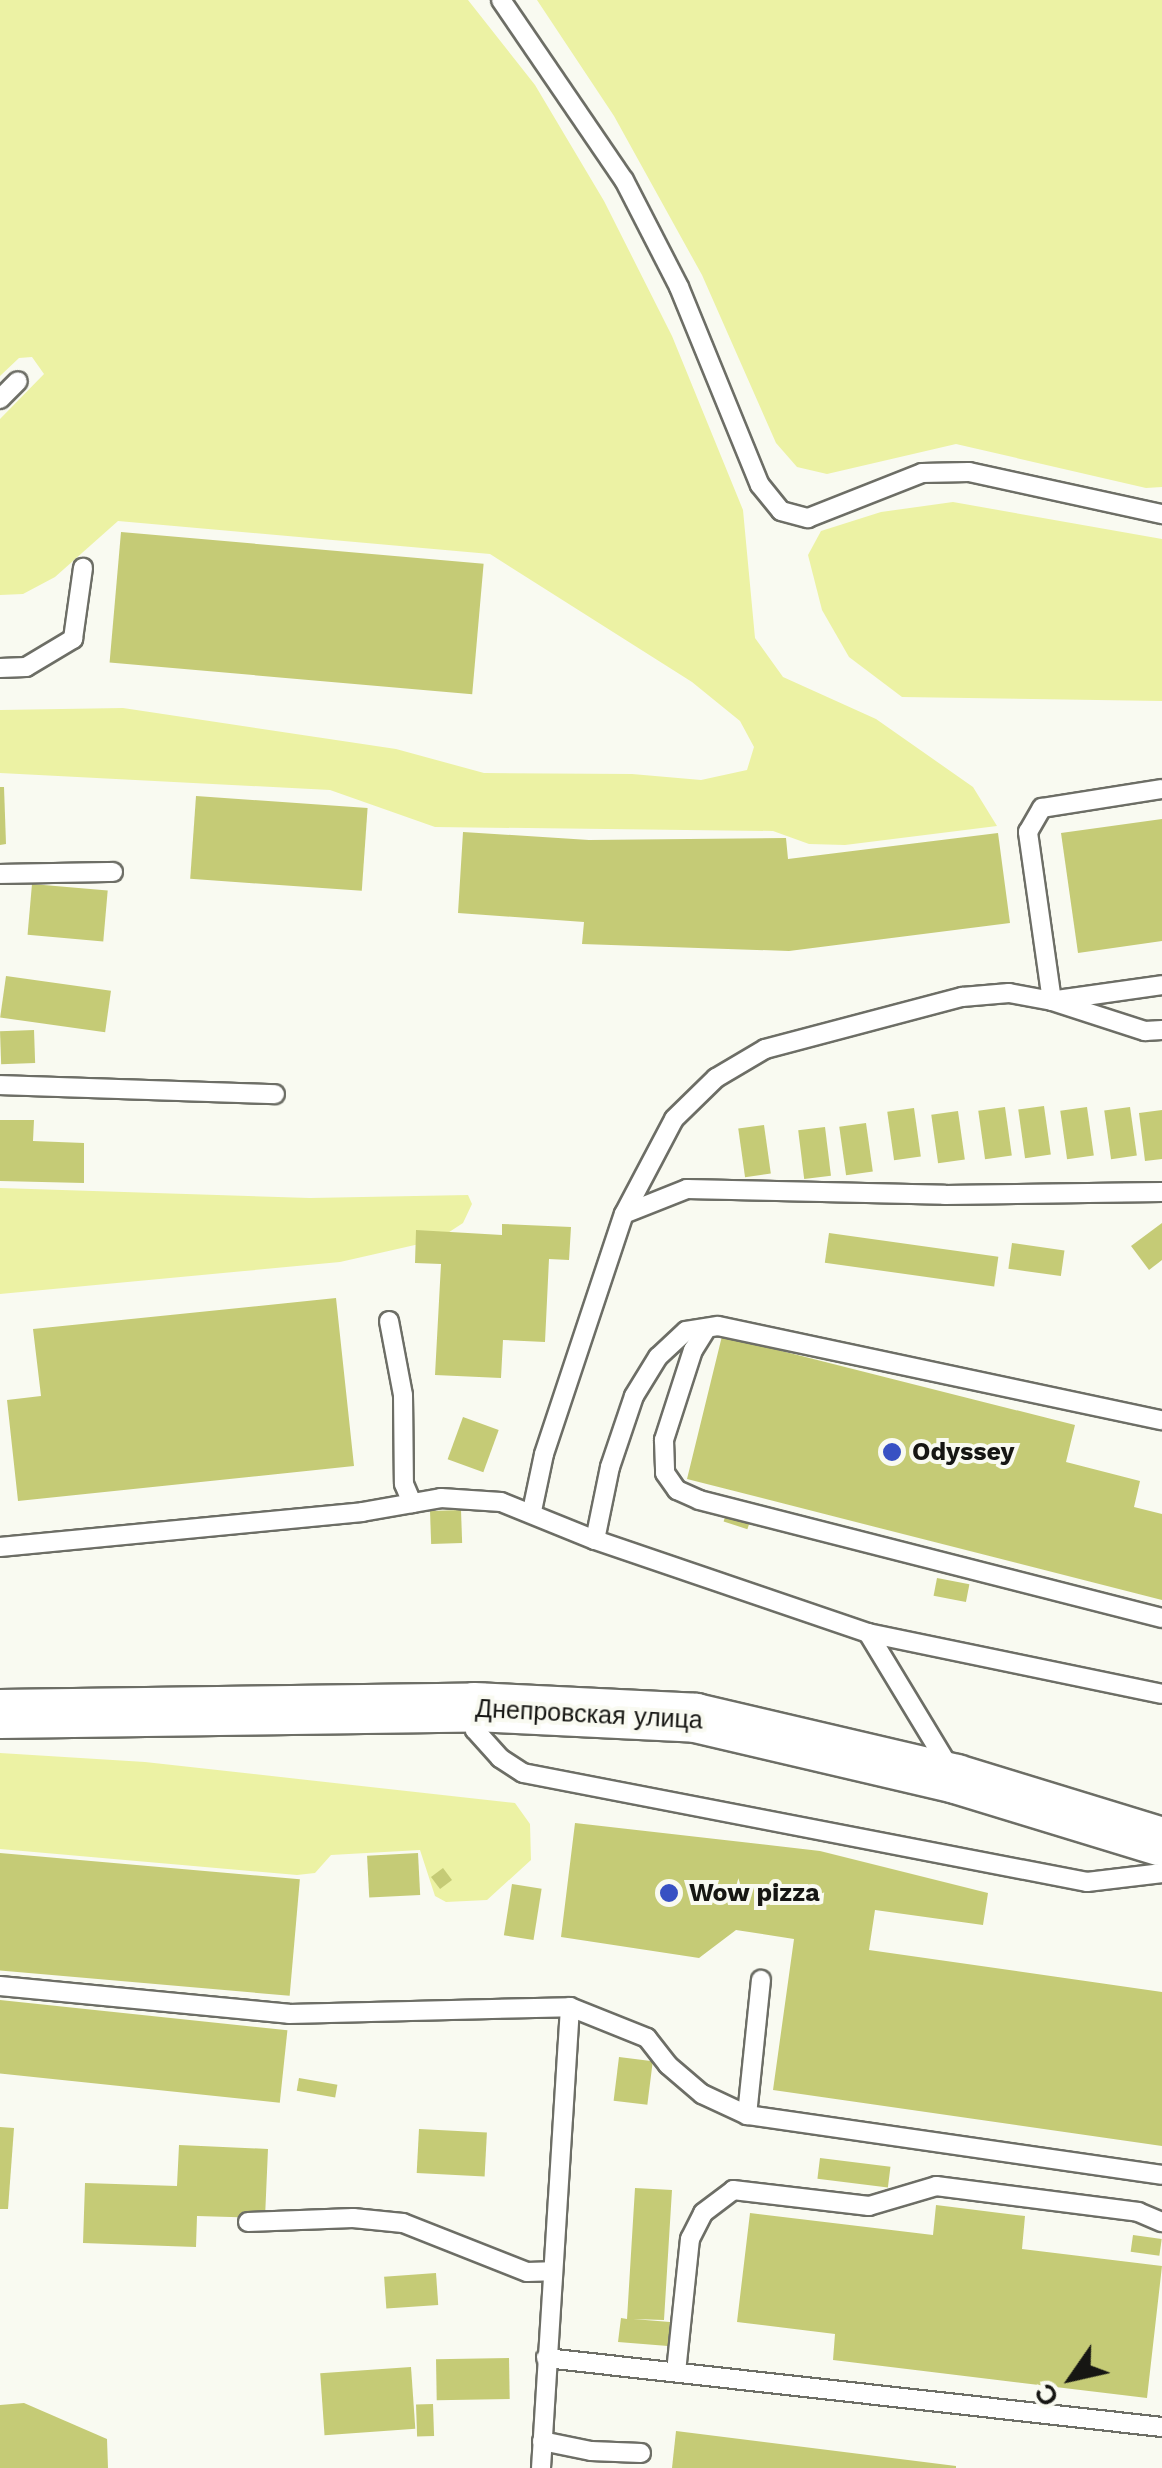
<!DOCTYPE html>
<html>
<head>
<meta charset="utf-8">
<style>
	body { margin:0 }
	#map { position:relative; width:1162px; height:2468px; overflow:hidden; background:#f9faf1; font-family:"Work Sans",sans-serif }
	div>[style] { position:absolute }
	.green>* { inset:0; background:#ecf2a4 }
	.building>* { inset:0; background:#c5cb76; transform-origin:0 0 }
	.roads { filter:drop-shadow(2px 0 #6d6e66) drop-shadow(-2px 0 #6d6e66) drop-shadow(0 2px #6d6e66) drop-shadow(0 -2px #6d6e66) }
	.service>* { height:18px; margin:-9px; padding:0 9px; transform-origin:9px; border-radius:9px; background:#fff }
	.secondary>* { height:48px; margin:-24px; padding:0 24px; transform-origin:24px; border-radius:24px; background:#fff }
	.dots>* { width:28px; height:28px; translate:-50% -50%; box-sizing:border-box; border:5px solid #f9faf1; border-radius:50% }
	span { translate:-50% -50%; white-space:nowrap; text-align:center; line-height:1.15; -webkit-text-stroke:8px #f9faf1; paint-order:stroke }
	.poi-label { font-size:25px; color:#161613; font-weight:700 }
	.left { translate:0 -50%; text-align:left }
	.street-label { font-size:25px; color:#161613 }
	.north { position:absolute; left:1022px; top:2328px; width:100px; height:100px; -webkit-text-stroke:8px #f9faf1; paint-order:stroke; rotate:236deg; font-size:28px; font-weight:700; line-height:40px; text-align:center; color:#161613 }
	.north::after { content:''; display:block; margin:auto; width:35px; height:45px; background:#161613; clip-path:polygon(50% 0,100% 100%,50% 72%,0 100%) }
</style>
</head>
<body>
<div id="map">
	<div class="green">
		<div style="clip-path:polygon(0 0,468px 0,535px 85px,604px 201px,672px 336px,743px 510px,755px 638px,783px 677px,876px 719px,973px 787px,997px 826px,845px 845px,809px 844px,773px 831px,435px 827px,330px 790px,0 773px,0 710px,123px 708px,396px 749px,484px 773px,632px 774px,701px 780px,747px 770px,754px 747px,740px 721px,692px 682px,490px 554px,118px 521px,55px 577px,23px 594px,0 595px,0 419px,44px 374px,32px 357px,19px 358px,0 376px)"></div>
		<div style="clip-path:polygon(537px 0,1162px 0,1162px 487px,1146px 488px,956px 444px,827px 474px,797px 467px,776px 443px,702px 275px,614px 116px)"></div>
		<div style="clip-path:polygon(953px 502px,1162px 539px,1162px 701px,902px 697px,849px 657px,822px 610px,808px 555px,821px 531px,881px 512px)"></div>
		<div style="clip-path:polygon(0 1188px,310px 1198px,468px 1195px,472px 1204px,463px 1223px,437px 1240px,340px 1262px,0 1294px)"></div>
		<div style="clip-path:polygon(0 1753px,145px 1762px,515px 1803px,530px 1824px,531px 1860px,487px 1900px,446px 1902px,435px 1896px,420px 1850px,331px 1855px,315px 1873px,297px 1875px,0 1849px)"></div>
	</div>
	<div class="building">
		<div style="left:121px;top:532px;width:364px;height:131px;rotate:5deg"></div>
		<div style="clip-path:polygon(0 787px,4px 787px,6px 844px,0 845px)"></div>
		<div style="left:196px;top:796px;width:172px;height:83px;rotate:4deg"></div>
		<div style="clip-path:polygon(1162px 819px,1162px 941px,1078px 953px,1061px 833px)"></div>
		<div style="clip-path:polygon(463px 832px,589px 840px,786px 838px,788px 859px,998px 833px,1010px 923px,789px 951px,582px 944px,584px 922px,458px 913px)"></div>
		<div style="left:32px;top:884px;width:76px;height:51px;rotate:5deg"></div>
		<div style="left:6px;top:976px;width:106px;height:42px;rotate:8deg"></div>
		<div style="left:34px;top:1030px;width:33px;height:34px;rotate:88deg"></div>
		<div style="left:1044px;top:1106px;width:49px;height:26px;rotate:82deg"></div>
		<div style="left:1005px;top:1107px;width:49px;height:27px;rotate:82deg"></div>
		<div style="left:1087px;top:1107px;width:49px;height:27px;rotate:82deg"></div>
		<div style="left:1130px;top:1107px;width:49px;height:26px;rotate:82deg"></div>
		<div style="left:914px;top:1108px;width:49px;height:27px;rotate:82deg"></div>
		<div style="clip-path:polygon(1162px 1110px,1162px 1159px,1145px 1161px,1139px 1113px)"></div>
		<div style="left:958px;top:1111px;width:49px;height:27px;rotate:82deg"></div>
		<div style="clip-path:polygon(0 1120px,34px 1120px,33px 1141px,84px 1143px,84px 1183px,0 1181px)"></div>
		<div style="left:866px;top:1123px;width:49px;height:27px;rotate:82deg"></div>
		<div style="left:764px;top:1125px;width:49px;height:26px;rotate:82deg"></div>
		<div style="left:825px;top:1127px;width:49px;height:27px;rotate:83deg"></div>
		<div style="clip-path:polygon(1162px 1223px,1162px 1260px,1149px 1270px,1131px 1246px)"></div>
		<div style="clip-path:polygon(502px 1224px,571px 1227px,569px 1260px,549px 1259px,545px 1342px,503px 1340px,501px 1378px,435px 1375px,441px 1264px,415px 1263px,416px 1230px,502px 1235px)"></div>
		<div style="left:829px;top:1233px;width:171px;height:30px;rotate:8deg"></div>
		<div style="left:1012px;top:1243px;width:53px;height:26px;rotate:8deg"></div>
		<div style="clip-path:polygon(336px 1298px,354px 1466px,18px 1501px,7px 1400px,41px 1396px,33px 1329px)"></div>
		<div style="clip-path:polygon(722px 1336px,1075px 1425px,1066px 1462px,1140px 1481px,1134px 1507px,1162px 1514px,1162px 1600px,687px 1479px)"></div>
		<div style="left:463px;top:1417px;width:38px;height:45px;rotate:20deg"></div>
		<div style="left:461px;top:1510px;width:33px;height:31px;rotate:88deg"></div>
		<div style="left:727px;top:1511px;width:25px;height:11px;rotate:18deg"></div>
		<div style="left:937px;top:1578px;width:33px;height:18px;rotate:11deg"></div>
		<div style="clip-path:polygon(575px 1823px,820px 1851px,988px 1893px,983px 1925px,875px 1910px,869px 1950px,1162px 1992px,1162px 2146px,773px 2090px,794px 1939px,736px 1930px,699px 1958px,561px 1937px)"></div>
		<div style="left:0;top:1853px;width:301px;height:117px;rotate:5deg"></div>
		<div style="left:418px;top:1853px;width:42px;height:51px;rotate:87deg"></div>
		<div style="left:443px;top:1868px;width:15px;height:15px;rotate:53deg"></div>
		<div style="left:512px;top:1884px;width:30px;height:52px;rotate:9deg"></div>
		<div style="left:0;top:2000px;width:289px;height:73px;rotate:6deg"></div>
		<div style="left:619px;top:2057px;width:34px;height:44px;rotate:7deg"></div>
		<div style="left:299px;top:2078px;width:39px;height:13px;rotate:10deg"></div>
		<div style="clip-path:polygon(0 2127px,14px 2128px,8px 2209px,0 2209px)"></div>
		<div style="left:419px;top:2129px;width:68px;height:44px;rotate:3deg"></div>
		<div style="clip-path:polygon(179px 2145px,268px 2149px,265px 2218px,197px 2216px,196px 2247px,83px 2243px,85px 2183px,177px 2186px)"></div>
		<div style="left:820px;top:2158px;width:71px;height:21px;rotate:7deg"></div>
		<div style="clip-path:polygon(635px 2188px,672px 2190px,664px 2320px,633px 2319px,670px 2322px,668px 2346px,618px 2342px,621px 2318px,627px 2319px)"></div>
		<div style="clip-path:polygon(936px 2205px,1025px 2216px,1022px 2249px,1162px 2266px,1147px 2398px,833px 2360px,835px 2334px,737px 2322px,750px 2213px,933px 2235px)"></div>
		<div style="left:1133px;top:2235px;width:29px;height:17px;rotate:8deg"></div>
		<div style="left:436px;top:2273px;width:32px;height:52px;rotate:86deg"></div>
		<div style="left:509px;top:2358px;width:41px;height:73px;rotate:89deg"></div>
		<div style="left:411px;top:2367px;width:62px;height:91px;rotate:86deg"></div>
		<div style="clip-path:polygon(24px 2403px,107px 2439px,108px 2468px,0 2468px,0 2405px)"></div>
		<div style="left:433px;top:2404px;width:32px;height:17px;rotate:88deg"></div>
		<div style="clip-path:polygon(676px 2431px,956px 2466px,956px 2468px,672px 2468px)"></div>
	</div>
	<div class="roads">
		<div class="service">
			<div style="left:501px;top:0;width:218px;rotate:55.7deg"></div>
			<div style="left:624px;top:180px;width:120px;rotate:62.8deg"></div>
			<div style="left:679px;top:287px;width:214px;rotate:67.8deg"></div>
			<div style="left:760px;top:485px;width:33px;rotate:51deg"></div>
			<div style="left:781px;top:511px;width:28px;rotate:15deg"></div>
			<div style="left:808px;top:518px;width:123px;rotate:-21.5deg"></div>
			<div style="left:922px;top:473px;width:47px;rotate:-1.2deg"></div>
			<div style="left:969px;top:472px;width:198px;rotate:12.3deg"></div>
			<div style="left:0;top:399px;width:25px;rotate:-45deg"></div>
			<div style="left:0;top:668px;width:26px;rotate:-2deg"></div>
			<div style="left:26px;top:667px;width:55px;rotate:-30.8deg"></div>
			<div style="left:73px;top:639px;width:72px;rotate:-82deg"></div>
			<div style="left:0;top:874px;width:113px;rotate:-1deg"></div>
			<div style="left:1057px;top:1000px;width:106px;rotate:-8.1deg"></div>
			<div style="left:1052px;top:1001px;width:171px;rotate:-98.1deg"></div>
			<div style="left:1028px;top:832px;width:28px;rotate:-60deg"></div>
			<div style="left:1042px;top:808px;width:121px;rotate:-9deg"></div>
			<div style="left:0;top:1085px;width:275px;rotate:1.9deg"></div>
			<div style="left:624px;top:1214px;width:68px;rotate:-21.6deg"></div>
			<div style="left:687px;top:1189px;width:258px;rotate:1.3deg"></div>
			<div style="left:945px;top:1195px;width:217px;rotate:-0.8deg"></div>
			<div style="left:389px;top:1321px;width:75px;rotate:79.3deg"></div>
			<div style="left:403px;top:1395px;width:89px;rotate:89.4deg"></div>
			<div style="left:404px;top:1484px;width:21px;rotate:67deg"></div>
			<div style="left:707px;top:1328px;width:26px;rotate:122deg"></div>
			<div style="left:693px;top:1350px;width:95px;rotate:107.9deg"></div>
			<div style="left:664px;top:1440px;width:33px;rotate:88deg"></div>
			<div style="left:665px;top:1473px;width:21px;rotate:55deg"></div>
			<div style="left:677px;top:1490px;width:24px;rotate:24deg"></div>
			<div style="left:699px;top:1500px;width:478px;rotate:14.3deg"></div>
			<div style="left:532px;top:1511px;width:58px;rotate:-78.1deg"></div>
			<div style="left:544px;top:1454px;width:253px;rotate:-71.6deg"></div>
			<div style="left:624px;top:1214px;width:107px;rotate:-62.2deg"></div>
			<div style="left:674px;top:1119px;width:59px;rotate:-44.3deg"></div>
			<div style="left:716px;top:1078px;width:57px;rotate:-30.6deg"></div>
			<div style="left:765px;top:1049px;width:204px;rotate:-14.8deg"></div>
			<div style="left:962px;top:997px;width:47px;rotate:-4.9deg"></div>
			<div style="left:1009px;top:993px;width:44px;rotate:10.5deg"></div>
			<div style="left:1052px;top:1001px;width:98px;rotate:17.9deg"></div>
			<div style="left:1145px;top:1031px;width:17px;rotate:-3deg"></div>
			<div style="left:595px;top:1540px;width:75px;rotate:-78.4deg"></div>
			<div style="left:610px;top:1467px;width:75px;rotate:-71.3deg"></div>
			<div style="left:634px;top:1396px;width:46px;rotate:-58.4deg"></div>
			<div style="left:658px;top:1357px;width:38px;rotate:-43deg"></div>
			<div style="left:686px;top:1331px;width:32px;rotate:-9deg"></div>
			<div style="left:718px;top:1326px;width:454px;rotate:12deg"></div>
			<div style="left:0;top:1547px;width:364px;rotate:-5.5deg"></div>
			<div style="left:362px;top:1512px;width:80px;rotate:-10deg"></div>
			<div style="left:441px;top:1498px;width:60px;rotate:3.8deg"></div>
			<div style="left:501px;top:1502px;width:101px;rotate:22deg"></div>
			<div style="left:595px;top:1540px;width:288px;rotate:18.8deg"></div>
			<div style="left:868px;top:1633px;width:300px;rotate:11.7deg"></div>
			<div style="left:868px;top:1633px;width:160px;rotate:58.8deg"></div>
			<div style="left:474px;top:1707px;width:23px;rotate:88deg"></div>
			<div style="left:475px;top:1730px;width:38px;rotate:48deg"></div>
			<div style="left:500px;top:1758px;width:27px;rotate:33deg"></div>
			<div style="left:523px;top:1773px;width:574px;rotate:10.94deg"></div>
			<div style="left:1087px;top:1882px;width:76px;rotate:-6.8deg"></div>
			<div style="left:0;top:1986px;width:290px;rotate:5.5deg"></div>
			<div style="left:289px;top:2014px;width:281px;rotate:-1.4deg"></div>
			<div style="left:570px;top:2007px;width:462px;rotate:93.6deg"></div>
			<div style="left:570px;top:2007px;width:83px;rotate:21.9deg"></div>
			<div style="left:647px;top:2038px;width:34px;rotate:52deg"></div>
			<div style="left:668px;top:2065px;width:45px;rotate:40.5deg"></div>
			<div style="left:702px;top:2094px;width:50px;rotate:25deg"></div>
			<div style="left:747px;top:2115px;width:419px;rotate:8.2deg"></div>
			<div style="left:747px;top:2115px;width:136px;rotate:-84.1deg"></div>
			<div style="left:248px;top:2222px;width:105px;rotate:-2.2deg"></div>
			<div style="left:353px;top:2218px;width:50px;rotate:5.7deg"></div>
			<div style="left:403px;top:2223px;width:133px;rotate:21.6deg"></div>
			<div style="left:527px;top:2272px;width:24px;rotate:-2deg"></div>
			<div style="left:546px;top:2358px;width:620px;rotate:6.39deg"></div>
			<div style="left:676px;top:2372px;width:134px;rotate:-84deg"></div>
			<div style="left:690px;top:2239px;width:29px;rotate:-63deg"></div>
			<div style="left:703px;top:2213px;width:38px;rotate:-37deg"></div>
			<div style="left:733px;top:2190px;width:137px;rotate:6.7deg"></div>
			<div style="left:869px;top:2206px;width:70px;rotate:-16.6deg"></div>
			<div style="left:936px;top:2186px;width:204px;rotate:7.3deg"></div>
			<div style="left:1138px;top:2212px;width:26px;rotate:23deg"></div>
			<div style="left:542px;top:2441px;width:50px;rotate:11.5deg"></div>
			<div style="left:591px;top:2451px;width:50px;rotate:2.3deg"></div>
		</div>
		<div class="secondary">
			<div style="left:0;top:1714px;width:474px;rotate:-0.8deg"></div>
			<div style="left:474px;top:1707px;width:222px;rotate:2.8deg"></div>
			<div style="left:696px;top:1718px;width:267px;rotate:13.2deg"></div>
			<div style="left:956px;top:1779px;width:215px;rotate:17deg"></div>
		</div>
	</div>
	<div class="dots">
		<div style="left:892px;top:1452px;background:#3851c3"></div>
		<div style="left:669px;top:1893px;background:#3851c3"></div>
	</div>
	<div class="poi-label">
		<span class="left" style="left:912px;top:1452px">Odyssey</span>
		<span class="left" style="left:689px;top:1893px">Wow pizza</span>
	</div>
	<div class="street-label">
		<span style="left:589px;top:1715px;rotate:3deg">Днепровская улица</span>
	</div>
	<div class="north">С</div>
</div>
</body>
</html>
